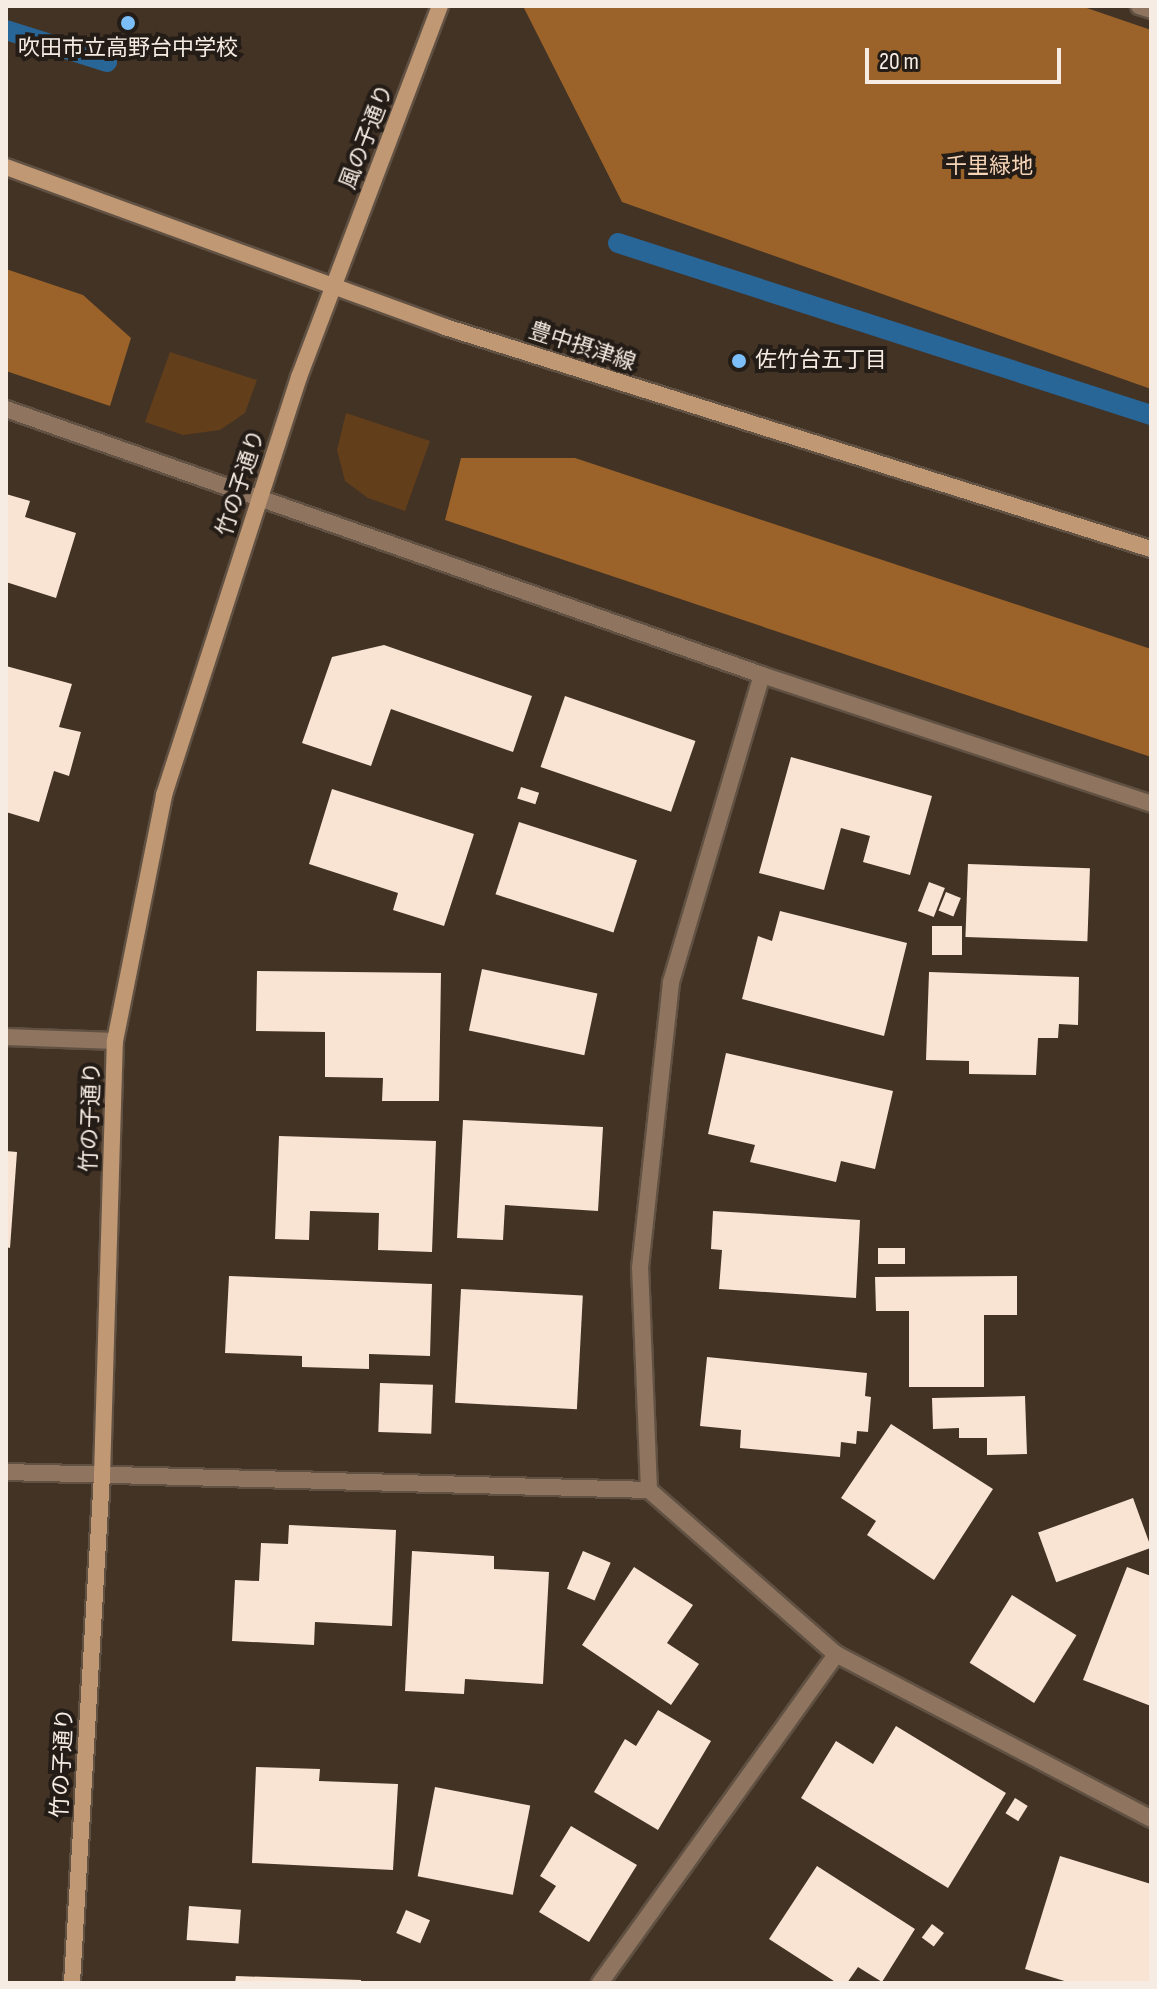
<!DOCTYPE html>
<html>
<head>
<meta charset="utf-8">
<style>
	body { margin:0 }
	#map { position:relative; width:1157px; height:1989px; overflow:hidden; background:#433325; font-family:"Sofia Sans Condensed","Noto Sans JP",sans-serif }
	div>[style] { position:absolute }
	.green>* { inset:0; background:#623e1b }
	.forest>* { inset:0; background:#9b6329 }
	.stream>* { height:20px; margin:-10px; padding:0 10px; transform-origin:10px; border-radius:10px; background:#286698 }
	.building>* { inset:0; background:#f9e4d3; transform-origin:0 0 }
	.roads { filter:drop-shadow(2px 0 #605143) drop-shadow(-2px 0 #605143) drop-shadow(0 2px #605143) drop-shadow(0 -2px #605143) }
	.street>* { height:16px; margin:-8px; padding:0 8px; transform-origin:8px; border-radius:8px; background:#8f755f }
	.secondary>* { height:16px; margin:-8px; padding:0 8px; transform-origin:8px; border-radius:8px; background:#c19874 }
	.dots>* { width:22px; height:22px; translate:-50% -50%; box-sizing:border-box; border:4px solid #241c16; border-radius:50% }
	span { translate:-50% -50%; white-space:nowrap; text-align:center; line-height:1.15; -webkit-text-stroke:8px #241c16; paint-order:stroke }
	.poi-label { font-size:22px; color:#f6ece3 }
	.left { translate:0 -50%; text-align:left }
	.street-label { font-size:22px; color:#f6ece3 }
	.park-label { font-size:22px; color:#f5d4b7 }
	.frame { position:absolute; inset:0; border:8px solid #f6ece3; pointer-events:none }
	.scale { position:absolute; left:865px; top:48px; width:196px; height:36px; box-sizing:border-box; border:4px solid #f6ece3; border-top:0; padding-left:10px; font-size:24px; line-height:28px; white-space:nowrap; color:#f6ece3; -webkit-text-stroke:6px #241c16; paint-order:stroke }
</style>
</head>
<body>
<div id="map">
	<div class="green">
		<div style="clip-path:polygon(170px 352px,257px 380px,245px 413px,220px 430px,183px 435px,145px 422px)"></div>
		<div style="clip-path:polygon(346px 413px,430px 441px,405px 511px,368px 498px,345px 481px,337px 450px)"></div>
	</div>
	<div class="forest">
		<div style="clip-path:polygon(523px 6px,1081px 6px,1151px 30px,1151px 389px,622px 202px)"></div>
		<div style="clip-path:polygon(6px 269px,83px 295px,131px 338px,110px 406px,6px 371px)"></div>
		<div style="clip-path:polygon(461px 458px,575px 458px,1151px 649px,1151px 757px,445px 520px)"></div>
	</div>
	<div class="stream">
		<div style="left:6px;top:30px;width:106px;rotate:17.6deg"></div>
		<div style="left:618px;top:243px;width:560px;rotate:17.88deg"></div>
	</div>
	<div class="building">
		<div style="clip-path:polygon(6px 494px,30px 501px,25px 517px,76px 533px,56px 598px,6px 582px)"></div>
		<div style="clip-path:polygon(384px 645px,532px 696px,513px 752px,391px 709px,371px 766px,302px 743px,332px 657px)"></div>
		<div style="clip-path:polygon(6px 666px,72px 684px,59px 727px,81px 732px,69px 776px,54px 771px,39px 822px,6px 812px)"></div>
		<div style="left:565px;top:696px;width:138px;height:75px;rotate:19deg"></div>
		<div style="clip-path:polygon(791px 757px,932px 796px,910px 875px,863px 862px,870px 836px,841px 828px,824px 890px,759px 873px)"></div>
		<div style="left:521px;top:787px;width:19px;height:12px;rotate:18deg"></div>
		<div style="clip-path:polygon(332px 789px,474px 834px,444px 926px,393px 910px,398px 893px,309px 864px)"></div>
		<div style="left:519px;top:822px;width:124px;height:76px;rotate:18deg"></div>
		<div style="left:968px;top:864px;width:122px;height:73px;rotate:2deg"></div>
		<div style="left:929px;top:882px;width:17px;height:31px;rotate:21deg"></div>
		<div style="left:946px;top:892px;width:16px;height:20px;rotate:22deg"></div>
		<div style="clip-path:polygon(780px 911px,907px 943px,884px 1036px,742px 999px,758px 936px,772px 941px)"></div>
		<div style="left:932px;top:926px;width:30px;height:29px"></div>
		<div style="left:482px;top:969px;width:118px;height:63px;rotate:12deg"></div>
		<div style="clip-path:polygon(257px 971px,441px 973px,439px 1101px,382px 1101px,383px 1078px,325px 1077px,325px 1032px,256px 1031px)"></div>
		<div style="clip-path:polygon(929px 972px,1079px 977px,1078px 1025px,1059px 1024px,1058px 1038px,1038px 1038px,1036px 1075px,969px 1074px,969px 1061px,926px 1060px)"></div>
		<div style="clip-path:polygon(726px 1053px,893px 1091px,875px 1169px,841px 1161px,836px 1182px,750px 1162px,755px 1145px,708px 1134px)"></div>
		<div style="clip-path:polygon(463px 1120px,603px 1127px,598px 1211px,505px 1205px,503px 1240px,457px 1238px)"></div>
		<div style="clip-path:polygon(279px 1136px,436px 1141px,432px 1252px,378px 1250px,379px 1213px,310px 1211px,309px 1240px,275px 1239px)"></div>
		<div style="clip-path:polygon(6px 1151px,17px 1152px,10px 1248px,6px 1247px)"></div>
		<div style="clip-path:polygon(713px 1211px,860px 1220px,856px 1298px,719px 1289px,722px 1250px,711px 1249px)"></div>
		<div style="left:878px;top:1248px;width:27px;height:16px"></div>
		<div style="clip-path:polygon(229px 1276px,432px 1284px,430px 1356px,369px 1354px,369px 1369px,302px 1367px,302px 1356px,225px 1353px)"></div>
		<div style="clip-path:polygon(1017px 1276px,1017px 1315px,984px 1315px,984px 1387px,909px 1387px,909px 1311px,876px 1311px,875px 1277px)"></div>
		<div style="left:461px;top:1289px;width:122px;height:114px;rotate:3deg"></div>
		<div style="clip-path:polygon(707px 1357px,867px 1373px,865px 1396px,871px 1397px,868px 1432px,857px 1431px,856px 1444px,841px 1442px,840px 1457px,740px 1448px,741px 1430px,700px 1426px)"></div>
		<div style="left:380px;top:1383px;width:53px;height:49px;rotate:2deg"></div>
		<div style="clip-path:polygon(1025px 1396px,1027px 1454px,987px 1455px,987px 1438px,959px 1438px,959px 1428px,933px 1429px,932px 1398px)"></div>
		<div style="clip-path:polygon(891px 1424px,993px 1489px,934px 1580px,867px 1535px,876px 1521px,841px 1498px)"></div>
		<div style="left:1133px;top:1498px;width:53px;height:101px;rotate:70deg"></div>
		<div style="clip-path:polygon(289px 1525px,396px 1530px,392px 1626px,315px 1622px,314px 1645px,232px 1641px,235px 1580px,259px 1581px,261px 1543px,288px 1544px)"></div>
		<div style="clip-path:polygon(412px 1551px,494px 1556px,494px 1569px,549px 1572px,543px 1684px,465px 1679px,464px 1694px,405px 1691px)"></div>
		<div style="left:583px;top:1551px;width:30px;height:41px;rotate:23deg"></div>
		<div style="clip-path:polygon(634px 1567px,693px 1605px,667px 1643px,699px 1664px,671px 1705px,582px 1645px)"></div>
		<div style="clip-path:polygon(1127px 1567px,1151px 1576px,1151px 1706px,1083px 1680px)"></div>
		<div style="left:1012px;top:1595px;width:76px;height:80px;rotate:32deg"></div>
		<div style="clip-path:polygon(658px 1710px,711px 1741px,658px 1830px,594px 1792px,625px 1739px,636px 1746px)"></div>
		<div style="clip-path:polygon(896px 1726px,1006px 1793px,948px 1888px,801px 1798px,836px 1741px,873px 1764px)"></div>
		<div style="clip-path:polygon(256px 1767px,320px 1769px,319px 1781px,398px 1784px,393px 1870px,252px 1863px)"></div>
		<div style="left:435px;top:1787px;width:97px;height:91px;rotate:11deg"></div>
		<div style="left:1015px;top:1798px;width:15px;height:18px;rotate:32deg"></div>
		<div style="clip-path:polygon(571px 1826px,637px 1865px,589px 1942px,539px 1912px,556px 1886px,540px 1876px)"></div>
		<div style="clip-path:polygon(1060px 1856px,1151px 1884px,1151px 1983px,1071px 1983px,1025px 1969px)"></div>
		<div style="clip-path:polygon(817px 1866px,915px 1929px,882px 1982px,858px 1967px,847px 1983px,837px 1983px,769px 1939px)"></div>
		<div style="left:189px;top:1906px;width:52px;height:34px;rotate:4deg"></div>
		<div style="left:406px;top:1910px;width:26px;height:25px;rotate:23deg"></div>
		<div style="left:932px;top:1924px;width:15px;height:17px;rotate:37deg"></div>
		<div style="clip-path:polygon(236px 1976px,361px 1980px,361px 1983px,235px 1983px)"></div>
	</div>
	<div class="roads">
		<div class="street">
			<div style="left:1139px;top:6px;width:13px;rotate:18deg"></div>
			<div style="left:6px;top:409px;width:801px;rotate:19.38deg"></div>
			<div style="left:762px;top:675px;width:410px;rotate:18.3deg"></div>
			<div style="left:6px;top:1037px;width:109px;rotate:2.1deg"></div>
			<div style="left:6px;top:1472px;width:643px;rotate:1.6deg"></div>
			<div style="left:649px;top:1490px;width:249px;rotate:41.3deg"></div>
			<div style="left:836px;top:1654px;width:356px;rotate:27.6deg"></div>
			<div style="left:649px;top:1490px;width:222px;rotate:-92.3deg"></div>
			<div style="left:640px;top:1268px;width:288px;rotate:-83.8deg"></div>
			<div style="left:671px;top:982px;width:320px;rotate:-73.5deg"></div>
			<div style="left:600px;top:1983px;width:405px;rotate:-54.3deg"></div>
		</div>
		<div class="secondary">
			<div style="left:6px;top:167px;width:467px;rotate:20deg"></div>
			<div style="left:445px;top:327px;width:740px;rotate:17.46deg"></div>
			<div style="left:72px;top:1983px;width:509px;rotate:-86.62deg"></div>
			<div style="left:102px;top:1475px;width:434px;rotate:-88.3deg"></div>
			<div style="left:115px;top:1041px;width:251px;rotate:-78.7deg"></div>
			<div style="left:164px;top:795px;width:439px;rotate:-72.1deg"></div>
			<div style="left:299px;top:377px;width:397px;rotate:-69.2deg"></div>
		</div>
	</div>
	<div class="dots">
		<div style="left:128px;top:23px;background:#7cbef9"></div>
		<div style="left:739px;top:361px;background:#7cbef9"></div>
	</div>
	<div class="poi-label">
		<span style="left:128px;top:49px">吹田市立高野台中学校</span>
		<span class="left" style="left:755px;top:361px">佐竹台五丁目</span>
	</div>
	<div class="street-label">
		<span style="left:367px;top:137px;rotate:-69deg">風の子通り</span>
		<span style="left:582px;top:347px;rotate:18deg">豊中摂津線</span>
		<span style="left:241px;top:483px;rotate:-72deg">竹の子通り</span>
		<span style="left:91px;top:1117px;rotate:-88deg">竹の子通り</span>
		<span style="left:63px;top:1763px;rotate:-87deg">竹の子通り</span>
	</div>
	<div class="park-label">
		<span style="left:989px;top:167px">千里緑地</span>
	</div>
	<div class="frame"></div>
	<div class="scale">20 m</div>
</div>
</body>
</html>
